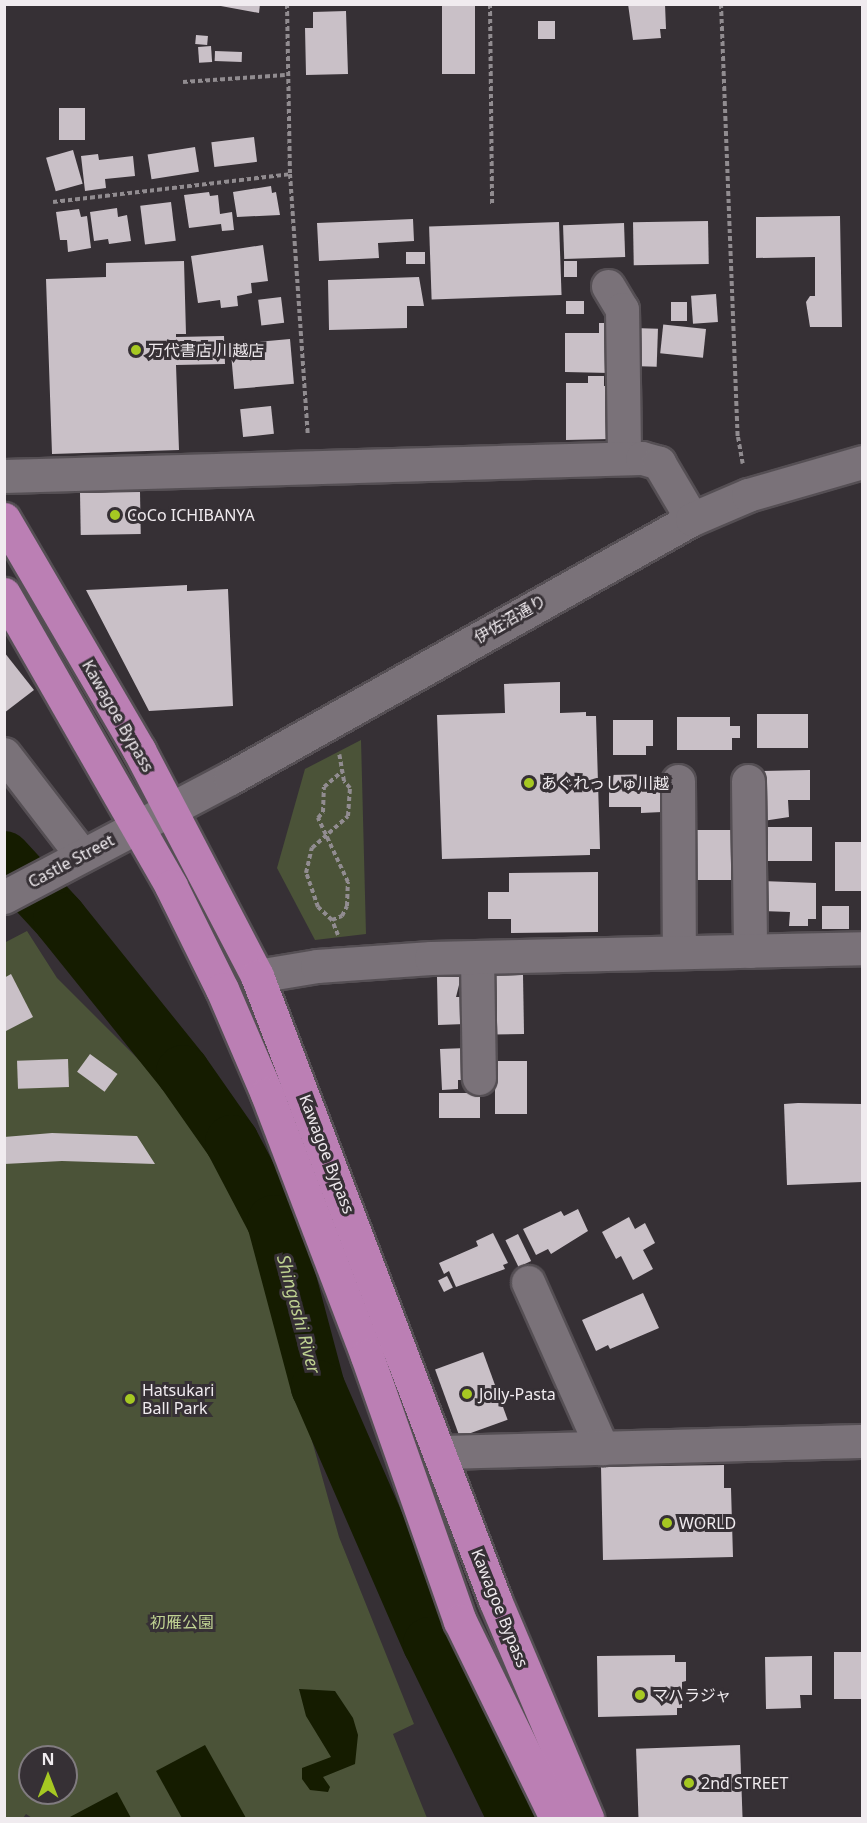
<!DOCTYPE html>
<html>
<head>
<meta charset="utf-8">
<style>
	body { margin:0 }
	#map { position:relative; width:867px; height:1823px; overflow:hidden; background:#363035; font-family:"Noto Sans","Noto Sans JP",sans-serif }
	div>[style] { position:absolute }
	.green>* { inset:0; background:#4b5338 }
	.water>* { inset:0; background:#151c00 }
	.river>* { height:54px; margin:-27px; padding:0 27px; transform-origin:27px; border-radius:27px; background:#151c00 }
	.building>* { inset:0; background:#c9c0c7; transform-origin:0 0 }
	.path>* { height:4px; margin-top:-2px; transform-origin:0; background:repeating-linear-gradient(90deg,#918c90 0 4.5px,transparent 0 7.5px) }
	.roads { filter:drop-shadow(2px 0 #554f54) drop-shadow(-2px 0 #554f54) drop-shadow(0 2px #554f54) drop-shadow(0 -2px #554f54) }
	.minor>* { height:33px; margin:-16.5px; padding:0 16.5px; transform-origin:16.5px; border-radius:16.5px; background:#7a7279 }
	.highway>* { height:33px; margin:-16.5px; padding:0 16.5px; transform-origin:16.5px; border-radius:16.5px; background:#bb7fb4 }
	.dots>* { width:16px; height:16px; translate:-50% -50%; box-sizing:border-box; border:3px solid #363035; border-radius:50% }
	span { translate:-50% -50%; white-space:nowrap; text-align:center; line-height:1.15; -webkit-text-stroke:6px #363035; paint-order:stroke }
	.poi-label { font-size:16px; color:#f0ebef }
	.left { translate:0 -50%; text-align:left }
	.street-label { font-size:16px; color:#f0ebef }
	.park-label { font-size:16px; color:#bfd292 }
	.water-label { font-size:18px; color:#bdd090; font-style:italic }
	.frame { position:absolute; inset:0; border:6px solid #f0ebef; pointer-events:none }
	.north { position:absolute; left:18px; top:1745px; width:60px; height:60px; box-sizing:border-box; background:#363035; border:2px solid #807b7f; border-radius:50%; rotate:0deg; font-size:16px; font-weight:700; line-height:24px; text-align:center; color:#f0ebef }
	.north::after { content:''; display:block; margin:auto; width:21px; height:27px; background:#a6c822; clip-path:polygon(50% 0,100% 100%,50% 72%,0 100%) }
</style>
</head>
<body>
<div id="map">
	<div class="green">
		<div style="clip-path:polygon(361px 740px,366px 934px,315px 940px,277px 868px,305px 769px)"></div>
		<div style="clip-path:polygon(evenodd,27px 931px,57px 978px,156px 1077px,237px 1179px,269px 1259px,274px 1305px,339px 1537px,414px 1724px,393px 1734px,427px 1818px,32px 1818px,26px 1814px,23px 1818px,5px 1818px,4px 943px,27px 931px,30px 1757px,66px 1757px,66px 1793px,30px 1793px,30px 1757px)"></div>
	</div>
	<div class="water">
		<div style="clip-path:polygon(299px 1689px,335px 1691px,353px 1718px,358px 1735px,355px 1764px,323px 1777px,330px 1787px,328px 1792px,310px 1790px,302px 1779px,302px 1768px,331px 1757px,306px 1716px)"></div>
		<div style="clip-path:polygon(205px 1745px,246px 1818px,182px 1818px,156px 1771px)"></div>
		<div style="clip-path:polygon(117px 1792px,131px 1818px,68px 1818px)"></div>
	</div>
	<div class="river">
		<div style="left:4px;top:858px;width:83px;rotate:47.4deg"></div>
		<div style="left:60px;top:919px;width:196px;rotate:51.2deg"></div>
		<div style="left:183px;top:1072px;width:85px;rotate:55deg"></div>
		<div style="left:232px;top:1142px;width:90px;rotate:62.3deg"></div>
		<div style="left:274px;top:1222px;width:171px;rotate:75.1deg"></div>
		<div style="left:318px;top:1387px;width:280px;rotate:66.5deg"></div>
		<div style="left:430px;top:1644px;width:194px;rotate:64deg"></div>
	</div>
	<div class="building">
		<div style="clip-path:polygon(210px 4px,260px 4px,259px 13px)"></div>
		<div style="left:442px;top:4px;width:33px;height:70px"></div>
		<div style="clip-path:polygon(628px 4px,665px 4px,666px 29px,660px 29px,661px 38px,633px 40px)"></div>
		<div style="clip-path:polygon(346px 11px,348px 74px,306px 75px,305px 28px,313px 28px,313px 12px)"></div>
		<div style="left:538px;top:21px;width:17px;height:18px"></div>
		<div style="left:196px;top:35px;width:12px;height:9px;rotate:5deg"></div>
		<div style="left:211px;top:46px;width:16px;height:13px;rotate:86deg"></div>
		<div style="left:215px;top:51px;width:27px;height:10px;rotate:2deg"></div>
		<div style="left:59px;top:108px;width:26px;height:32px"></div>
		<div style="left:254px;top:137px;width:25px;height:43px;rotate:83deg"></div>
		<div style="left:195px;top:147px;width:25px;height:48px;rotate:81deg"></div>
		<div style="left:73px;top:150px;width:35px;height:28px;rotate:74deg"></div>
		<div style="clip-path:polygon(98px 154px,99px 160px,133px 156px,135px 176px,105px 179px,106px 188px,85px 191px,81px 156px)"></div>
		<div style="clip-path:polygon(271px 186px,272px 193px,276px 192px,280px 215px,237px 217px,233px 192px)"></div>
		<div style="clip-path:polygon(209px 192px,210px 196px,218px 195px,220px 214px,232px 212px,234px 230px,222px 231px,221px 224px,189px 228px,184px 195px)"></div>
		<div style="left:171px;top:202px;width:39px;height:31px;rotate:83deg"></div>
		<div style="clip-path:polygon(117px 208px,118px 217px,127px 215px,131px 241px,109px 244px,108px 239px,94px 241px,90px 212px)"></div>
		<div style="clip-path:polygon(79px 209px,81px 217px,87px 216px,91px 248px,68px 252px,67px 240px,60px 240px,56px 212px)"></div>
		<div style="clip-path:polygon(840px 216px,842px 327px,810px 327px,806px 302px,810px 296px,815px 296px,815px 257px,756px 258px,756px 217px)"></div>
		<div style="clip-path:polygon(413px 219px,414px 241px,378px 243px,379px 258px,319px 261px,317px 223px)"></div>
		<div style="left:708px;top:221px;width:43px;height:75px;rotate:89deg"></div>
		<div style="left:559px;top:222px;width:73px;height:130px;rotate:88deg"></div>
		<div style="left:624px;top:223px;width:34px;height:61px;rotate:88deg"></div>
		<div style="clip-path:polygon(263px 245px,268px 281px,251px 283px,252px 293px,237px 296px,238px 306px,221px 308px,220px 300px,198px 303px,191px 256px)"></div>
		<div style="left:406px;top:252px;width:19px;height:12px"></div>
		<div style="clip-path:polygon(184px 261px,186px 334px,176px 334px,176px 337px,224px 336px,225px 364px,176px 365px,179px 450px,52px 454px,46px 279px,106px 277px,106px 263px)"></div>
		<div style="left:564px;top:261px;width:13px;height:16px"></div>
		<div style="clip-path:polygon(419px 277px,424px 306px,407px 306px,407px 328px,329px 330px,328px 280px)"></div>
		<div style="left:716px;top:294px;width:28px;height:25px;rotate:86deg"></div>
		<div style="left:281px;top:297px;width:26px;height:23px;rotate:83deg"></div>
		<div style="left:584px;top:301px;width:13px;height:18px;rotate:90deg"></div>
		<div style="left:671px;top:302px;width:16px;height:19px"></div>
		<div style="clip-path:polygon(599px 323px,610px 323px,610px 373px,565px 372px,565px 333px,599px 333px)"></div>
		<div style="left:633px;top:328px;width:25px;height:38px;rotate:2deg"></div>
		<div style="left:706px;top:329px;width:29px;height:43px;rotate:96deg"></div>
		<div style="left:290px;top:339px;width:45px;height:60px;rotate:85deg"></div>
		<div style="clip-path:polygon(588px 376px,604px 376px,604px 386px,609px 386px,610px 439px,566px 440px,566px 383px,588px 383px)"></div>
		<div style="left:271px;top:406px;width:28px;height:31px;rotate:84deg"></div>
		<div style="left:140px;top:492px;width:42px;height:60px;rotate:89deg"></div>
		<div style="clip-path:polygon(187px 585px,187px 591px,228px 589px,233px 706px,149px 711px,86px 590px)"></div>
		<div style="clip-path:polygon(4px 652px,34px 690px,4px 713px)"></div>
		<div style="clip-path:polygon(560px 682px,560px 713px,586px 712px,586px 716px,596px 716px,600px 849px,590px 849px,590px 855px,442px 859px,437px 715px,505px 713px,504px 684px)"></div>
		<div style="left:757px;top:714px;width:51px;height:34px"></div>
		<div style="clip-path:polygon(677px 717px,730px 717px,730px 726px,740px 726px,740px 738px,732px 738px,732px 750px,677px 750px)"></div>
		<div style="clip-path:polygon(613px 720px,653px 720px,653px 746px,646px 746px,646px 755px,613px 755px)"></div>
		<div style="clip-path:polygon(810px 770px,810px 800px,788px 800px,789px 817px,763px 821px,762px 771px)"></div>
		<div style="clip-path:polygon(661px 774px,662px 812px,641px 813px,641px 807px,609px 807px,609px 775px)"></div>
		<div style="left:766px;top:827px;width:46px;height:34px"></div>
		<div style="left:693px;top:830px;width:40px;height:50px"></div>
		<div style="left:835px;top:842px;width:27px;height:49px"></div>
		<div style="clip-path:polygon(598px 872px,598px 932px,511px 933px,511px 919px,488px 919px,488px 892px,509px 892px,509px 873px)"></div>
		<div style="clip-path:polygon(762px 881px,816px 883px,816px 919px,808px 919px,808px 926px,789px 926px,790px 912px,761px 911px)"></div>
		<div style="left:849px;top:906px;width:23px;height:27px;rotate:90deg"></div>
		<div style="clip-path:polygon(11px 974px,33px 1017px,4px 1032px,4px 978px)"></div>
		<div style="left:523px;top:975px;width:59px;height:31px;rotate:89deg"></div>
		<div style="clip-path:polygon(437px 977px,461px 977px,456px 997px,464px 997px,465px 1024px,438px 1025px)"></div>
		<div style="clip-path:polygon(467px 1048px,469px 1080px,458px 1080px,458px 1089px,442px 1090px,440px 1049px)"></div>
		<div style="left:90px;top:1054px;width:34px;height:22px;rotate:36deg"></div>
		<div style="left:68px;top:1059px;width:28px;height:51px;rotate:88deg"></div>
		<div style="left:495px;top:1061px;width:32px;height:53px"></div>
		<div style="left:480px;top:1093px;width:25px;height:41px;rotate:90deg"></div>
		<div style="clip-path:polygon(798px 1103px,862px 1104px,862px 1182px,787px 1185px,784px 1104px)"></div>
		<div style="clip-path:polygon(52px 1133px,137px 1136px,155px 1164px,62px 1161px,4px 1164px,4px 1137px)"></div>
		<div style="clip-path:polygon(578px 1209px,588px 1231px,551px 1254px,548px 1249px,536px 1255px,523px 1229px,561px 1211px,564px 1216px)"></div>
		<div style="clip-path:polygon(629px 1217px,635px 1229px,645px 1223px,655px 1243px,643px 1250px,653px 1269px,633px 1280px,621px 1256px,616px 1259px,602px 1232px)"></div>
		<div style="clip-path:polygon(493px 1233px,508px 1263px,503px 1265px,505px 1269px,456px 1287px,449px 1271px,444px 1274px,439px 1263px,478px 1246px,476px 1241px)"></div>
		<div style="left:518px;top:1234px;width:30px;height:14px;rotate:64deg"></div>
		<div style="left:447px;top:1276px;width:13px;height:10px;rotate:63deg"></div>
		<div style="clip-path:polygon(643px 1293px,659px 1328px,610px 1349px,608px 1345px,596px 1351px,582px 1320px)"></div>
		<div style="left:483px;top:1352px;width:72px;height:51px;rotate:70deg"></div>
		<div style="clip-path:polygon(724px 1465px,724px 1488px,731px 1488px,733px 1557px,603px 1560px,601px 1467px)"></div>
		<div style="left:862px;top:1652px;width:47px;height:28px;rotate:90deg"></div>
		<div style="clip-path:polygon(675px 1655px,675px 1662px,686px 1662px,686px 1681px,682px 1682px,682px 1708px,677px 1708px,677px 1715px,598px 1717px,597px 1656px)"></div>
		<div style="clip-path:polygon(812px 1656px,812px 1695px,800px 1695px,801px 1708px,766px 1709px,765px 1657px)"></div>
		<div style="left:740px;top:1745px;width:73px;height:104px;rotate:88deg"></div>
	</div>
	<div class="path">
		<div style="left:287px;top:4px;width:170px;rotate:89deg"></div>
		<div style="left:290px;top:174px;width:262px;rotate:86.1deg"></div>
		<div style="left:490px;top:4px;width:202px;rotate:89.4deg"></div>
		<div style="left:721px;top:4px;width:433px;rotate:87.8deg"></div>
		<div style="left:738px;top:437px;width:27px;rotate:80deg"></div>
		<div style="left:183px;top:82px;width:102px;rotate:-3.9deg"></div>
		<div style="left:53px;top:202px;width:239px;rotate:-6.7deg"></div>
		<div style="left:332px;top:920px;width:11px;rotate:-22deg"></div>
		<div style="left:342px;top:916px;width:11px;rotate:-63deg"></div>
		<div style="left:347px;top:906px;width:24px;rotate:-88deg"></div>
		<div style="left:348px;top:882px;width:71px;rotate:-115.1deg"></div>
		<div style="left:318px;top:818px;width:8px;rotate:-50deg"></div>
		<div style="left:323px;top:812px;width:25px;rotate:-88deg"></div>
		<div style="left:324px;top:787px;width:23px;rotate:-41deg"></div>
		<div style="left:338px;top:935px;width:16px;rotate:-112deg"></div>
		<div style="left:332px;top:920px;width:19px;rotate:-137deg"></div>
		<div style="left:318px;top:907px;width:36px;rotate:-109deg"></div>
		<div style="left:306px;top:873px;width:26px;rotate:-77deg"></div>
		<div style="left:312px;top:848px;width:48px;rotate:-41.6deg"></div>
		<div style="left:348px;top:816px;width:28px;rotate:-86deg"></div>
		<div style="left:350px;top:788px;width:9px;rotate:-131deg"></div>
		<div style="left:344px;top:781px;width:27px;rotate:-100deg"></div>
	</div>
	<div class="roads">
		<div class="minor">
			<div style="left:608px;top:286px;width:27px;rotate:59deg"></div>
			<div style="left:622px;top:309px;width:148px;rotate:89.2deg"></div>
			<div style="left:4px;top:476px;width:638px;rotate:-1.62deg"></div>
			<div style="left:642px;top:458px;width:18px;rotate:16deg"></div>
			<div style="left:659px;top:463px;width:65px;rotate:59.5deg"></div>
			<div style="left:4px;top:754px;width:126px;rotate:52.4deg"></div>
			<div style="left:678px;top:781px;width:171px;rotate:89.7deg"></div>
			<div style="left:748px;top:781px;width:170px;rotate:89.3deg"></div>
			<div style="left:4px;top:897px;width:255px;rotate:-27.8deg"></div>
			<div style="left:230px;top:778px;width:530px;rotate:-29.28deg"></div>
			<div style="left:692px;top:519px;width:61px;rotate:-23.2deg"></div>
			<div style="left:748px;top:495px;width:119px;rotate:-16.1deg"></div>
			<div style="left:477px;top:957px;width:121px;rotate:89.1deg"></div>
			<div style="left:257px;top:976px;width:61px;rotate:-9.5deg"></div>
			<div style="left:317px;top:966px;width:114px;rotate:-4deg"></div>
			<div style="left:431px;top:958px;width:431px;rotate:-1.3deg"></div>
			<div style="left:528px;top:1282px;width:182px;rotate:66deg"></div>
			<div style="left:440px;top:1452px;width:422px;rotate:-1.5deg"></div>
		</div>
		<div class="highway">
			<div style="left:4px;top:519px;width:268px;rotate:59.7deg"></div>
			<div style="left:139px;top:750px;width:255px;rotate:62.4deg"></div>
			<div style="left:257px;top:976px;width:668px;rotate:69.12deg"></div>
			<div style="left:495px;top:1600px;width:237px;rotate:67.1deg"></div>
			<div style="left:4px;top:594px;width:336px;rotate:60.2deg"></div>
			<div style="left:171px;top:886px;width:115px;rotate:63.7deg"></div>
			<div style="left:222px;top:989px;width:114px;rotate:66.8deg"></div>
			<div style="left:267px;top:1094px;width:280px;rotate:69.1deg"></div>
			<div style="left:367px;top:1356px;width:281px;rotate:70.7deg"></div>
			<div style="left:460px;top:1621px;width:219px;rotate:64deg"></div>
		</div>
	</div>
	<div class="dots">
		<div style="left:136px;top:350px;background:#a6c822"></div>
		<div style="left:115px;top:515px;background:#a6c822"></div>
		<div style="left:529px;top:783px;background:#a6c822"></div>
		<div style="left:467px;top:1394px;background:#a6c822"></div>
		<div style="left:130px;top:1399px;background:#a6c822"></div>
		<div style="left:667px;top:1523px;background:#a6c822"></div>
		<div style="left:640px;top:1695px;background:#a6c822"></div>
		<div style="left:689px;top:1783px;background:#a6c822"></div>
	</div>
	<div class="poi-label">
		<span class="left" style="left:148px;top:350px">万代書店 川越店</span>
		<span class="left" style="left:127px;top:515px">CoCo ICHIBANYA</span>
		<span class="left" style="left:541px;top:783px">あぐれっしゅ川越</span>
		<span class="left" style="left:142px;top:1399px">Hatsukari<br>Ball Park</span>
		<span class="left" style="left:479px;top:1394px">Jolly-Pasta</span>
		<span class="left" style="left:679px;top:1523px">WORLD</span>
		<span class="left" style="left:652px;top:1695px">マハラジャ</span>
		<span class="left" style="left:701px;top:1783px">2nd STREET</span>
	</div>
	<div class="street-label">
		<span style="left:510px;top:619px;rotate:-30deg">伊佐沼通り</span>
		<span style="left:118px;top:716px;rotate:60deg">Kawagoe Bypass</span>
		<span style="left:71px;top:861px;rotate:-28deg">Castle Street</span>
		<span style="left:327px;top:1154px;rotate:69deg">Kawagoe Bypass</span>
		<span style="left:500px;top:1608px;rotate:68deg">Kawagoe Bypass</span>
	</div>
	<div class="park-label">
		<span style="left:182px;top:1622px">初雁公園</span>
	</div>
	<div class="water-label">
		<span style="left:299px;top:1314px;rotate:75deg">Shingashi River</span>
	</div>
	<div class="frame"></div>
	<div class="north">N</div>
</div>
</body>
</html>
